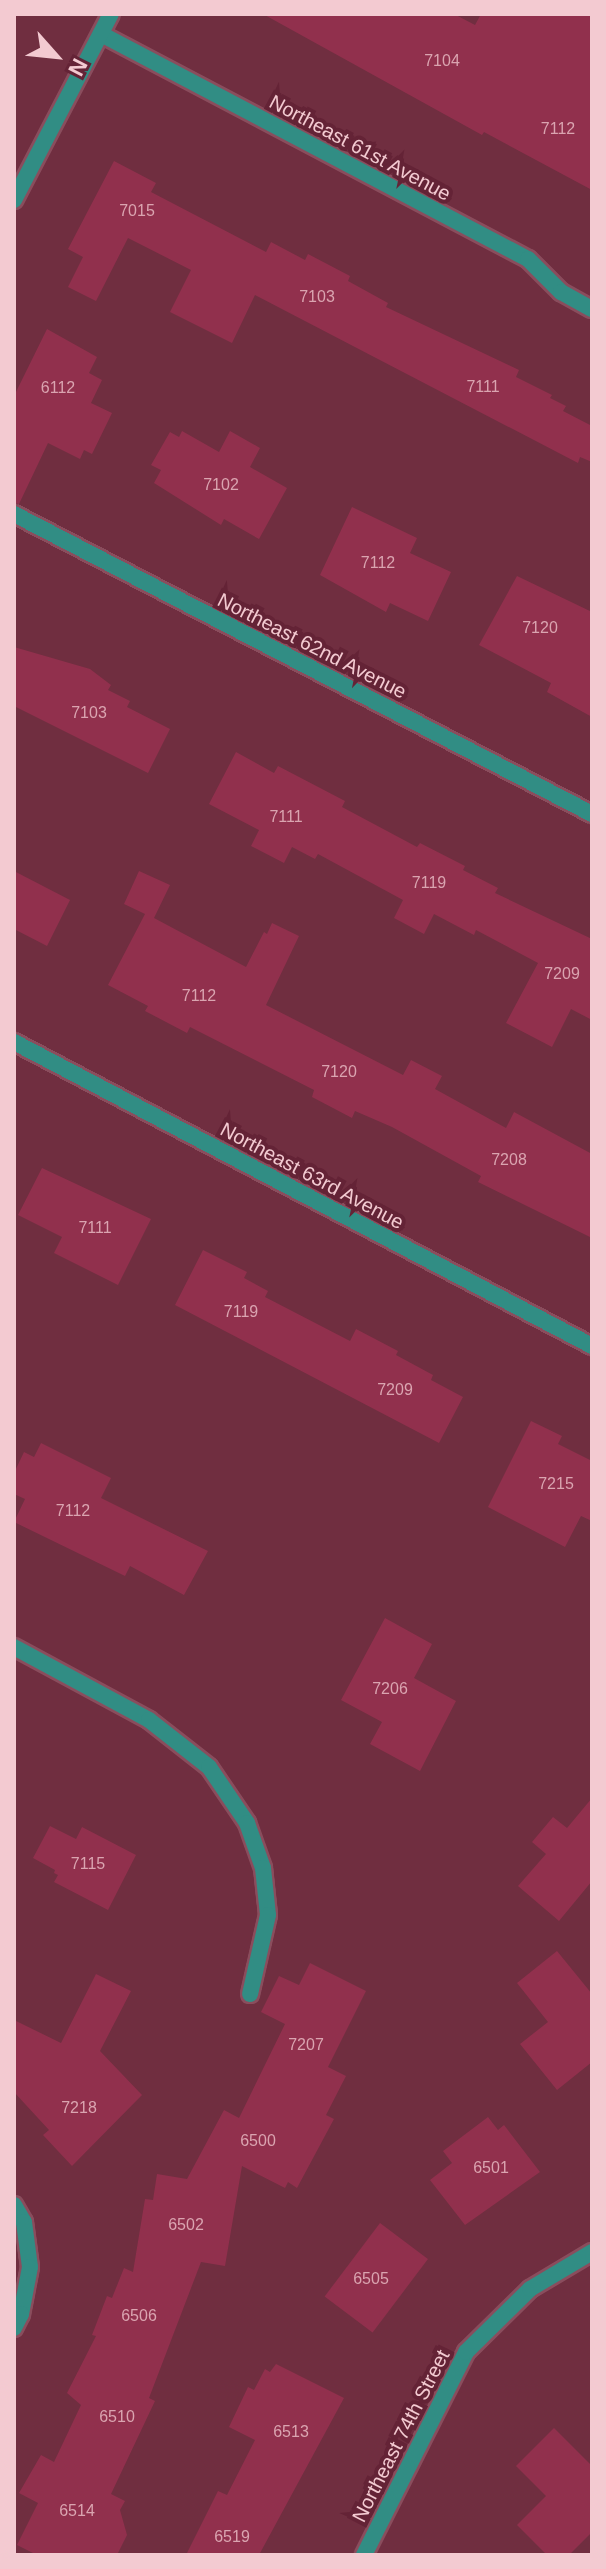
<!DOCTYPE html>
<html>
<head>
<meta charset="utf-8">
<style>
	body { margin:0 }
	#map { position:relative; width:606px; height:2569px; overflow:hidden; background:#702e40; font-family:Arial,sans-serif }
	div>[style] { position:absolute }
	.building>* { inset:0; background:#91304d; transform-origin:0 0 }
	.roads { filter:drop-shadow(2px 0 #8a4d5d) drop-shadow(-2px 0 #8a4d5d) drop-shadow(0 2px #8a4d5d) drop-shadow(0 -2px #8a4d5d) }
	.service>* { height:16px; margin:-8px; padding:0 8px; transform-origin:8px; border-radius:8px; background:#318d84 }
	.minor>* { height:16px; margin:-8px; padding:0 8px; transform-origin:8px; border-radius:8px; background:#318d84 }
	span { translate:-50% -50%; white-space:nowrap; text-align:center; line-height:1.15; -webkit-text-stroke:8px #642336; paint-order:stroke }
	.number-label { font-size:16px; color:#daa4b0 }
	.number-label span { -webkit-text-stroke-width:0 }
	.street-label { font-size:20px; color:#f3cad1 }
	.frame { position:absolute; inset:0; border:16px solid #f3cad1; pointer-events:none }
	.north { position:absolute; left:16px; top:16px; width:80px; height:80px; -webkit-text-stroke:6px #642336; paint-order:stroke; rotate:117deg; font-size:22px; font-weight:700; line-height:32px; text-align:center; color:#f3cad1 }
	.north::after { content:''; display:block; margin:auto; width:28px; height:36px; background:#f3cad1; clip-path:polygon(50% 0,100% 100%,50% 72%,0 100%) }
</style>
</head>
<body>
<div id="map">
	<div class="building">
		<div style="clip-path:polygon(263px 14px,454px 14px,475px 25px,481px 14px,592px 14px,592px 190px,484px 132px,482px 135px)"></div>
		<div style="clip-path:polygon(114px 161px,156px 183px,151px 192px,266px 252px,271px 242px,305px 260px,308px 254px,350px 276px,348px 281px,388px 303px,386px 307px,519px 370px,516px 377px,552px 395px,550px 398px,566px 406px,563px 411px,592px 426px,592px 462px,580px 457px,578px 463px,255px 295px,232px 343px,170px 312px,191px 270px,128px 238px,96px 301px,68px 287px,83px 257px,68px 249px)"></div>
		<div style="clip-path:polygon(47px 329px,97px 357px,89px 373px,102px 380px,91px 403px,112px 413px,92px 454px,84px 450px,80px 459px,48px 443px,19px 504px,14px 503px,14px 396px)"></div>
		<div style="clip-path:polygon(182px 431px,219px 452px,230px 431px,260px 448px,250px 467px,287px 488px,259px 539px,224px 519px,221px 525px,154px 483px,161px 470px,151px 465px,170px 432px,179px 437px)"></div>
		<div style="clip-path:polygon(352px 507px,417px 538px,410px 553px,451px 572px,428px 621px,390px 603px,386px 612px,320px 575px)"></div>
		<div style="clip-path:polygon(517px 576px,592px 612px,592px 717px,547px 692px,551px 683px,479px 645px)"></div>
		<div style="clip-path:polygon(14px 647px,90px 669px,111px 685px,108px 690px,130px 701px,127px 707px,170px 729px,148px 773px,14px 706px)"></div>
		<div style="clip-path:polygon(236px 752px,274px 773px,278px 766px,345px 801px,342px 807px,417px 847px,420px 843px,465px 866px,463px 870px,498px 888px,495px 893px,592px 939px,592px 1020px,571px 1009px,552px 1047px,506px 1023px,538px 963px,476px 930px,474px 935px,434px 914px,424px 934px,394px 918px,403px 900px,318px 854px,315px 859px,292px 847px,284px 863px,251px 846px,259px 830px,209px 804px)"></div>
		<div style="clip-path:polygon(14px 871px,70px 900px,47px 946px,14px 929px)"></div>
		<div style="clip-path:polygon(139px 871px,170px 885px,154px 918px,246px 967px,264px 932px,267px 934px,272px 923px,299px 936px,266px 1005px,403px 1075px,411px 1060px,442px 1076px,435px 1089px,506px 1128px,514px 1112px,592px 1154px,592px 1238px,478px 1182px,481px 1176px,392px 1127px,355px 1111px,352px 1118px,312px 1097px,314px 1090px,190px 1027px,187px 1033px,145px 1011px,148px 1006px,108px 985px,145px 914px,124px 904px)"></div>
		<div style="clip-path:polygon(42px 1168px,151px 1219px,118px 1285px,54px 1253px,62px 1237px,18px 1215px)"></div>
		<div style="clip-path:polygon(203px 1250px,247px 1272px,244px 1278px,268px 1291px,265px 1297px,350px 1341px,356px 1329px,398px 1351px,396px 1355px,433px 1375px,431px 1380px,463px 1397px,439px 1443px,175px 1305px)"></div>
		<div style="clip-path:polygon(531px 1421px,562px 1436px,558px 1444px,592px 1461px,592px 1521px,581px 1516px,565px 1547px,488px 1507px)"></div>
		<div style="clip-path:polygon(41px 1443px,111px 1478px,101px 1498px,208px 1551px,184px 1595px,130px 1566px,125px 1576px,14px 1522px,25px 1499px,14px 1494px,14px 1473px,24px 1452px,34px 1457px)"></div>
		<div style="clip-path:polygon(385px 1618px,432px 1644px,414px 1678px,456px 1701px,420px 1771px,370px 1744px,382px 1722px,341px 1700px)"></div>
		<div style="clip-path:polygon(592px 1798px,592px 1881px,559px 1921px,518px 1886px,546px 1854px,532px 1842px,553px 1817px,567px 1828px)"></div>
		<div style="clip-path:polygon(50px 1826px,76px 1839px,82px 1827px,136px 1855px,108px 1910px,54px 1882px,58px 1875px,54px 1873px,55px 1870px,33px 1858px)"></div>
		<div style="clip-path:polygon(557px 1951px,592px 1994px,592px 2062px,557px 2090px,520px 2044px,548px 2022px,517px 1983px)"></div>
		<div style="clip-path:polygon(310px 1963px,366px 1991px,328px 2067px,346px 2076px,326px 2115px,334px 2119px,297px 2188px,288px 2182px,285px 2188px,242px 2166px,225px 2266px,201px 2262px,149px 2398px,155px 2401px,111px 2494px,125px 2501px,120px 2510px,127px 2535px,117px 2555px,37px 2555px,17px 2545px,38px 2503px,19px 2493px,41px 2455px,54px 2462px,81px 2405px,67px 2393px,96px 2336px,92px 2335px,107px 2296px,112px 2298px,124px 2268px,133px 2272px,145px 2199px,153px 2200px,157px 2174px,187px 2179px,224px 2110px,239px 2118px,285px 2024px,261px 2012px,279px 1976px,299px 1985px)"></div>
		<div style="clip-path:polygon(96px 1974px,131px 1991px,100px 2051px,142px 2095px,72px 2166px,43px 2135px,49px 2130px,14px 2092px,14px 2020px,61px 2043px)"></div>
		<div style="clip-path:polygon(488px 2117px,498px 2130px,504px 2125px,540px 2172px,465px 2225px,430px 2180px,452px 2163px,443px 2151px)"></div>
		<div style="left:380px;top:2223px;width:60px;height:92px;rotate:37deg"></div>
		<div style="clip-path:polygon(276px 2364px,344px 2398px,259px 2555px,186px 2555px,218px 2491px,227px 2495px,255px 2440px,229px 2427px,248px 2387px,254px 2390px,265px 2369px,270px 2372px)"></div>
		<div style="clip-path:polygon(554px 2428px,592px 2466px,592px 2532px,569px 2555px,547px 2555px,517px 2525px,546px 2496px,516px 2466px)"></div>
	</div>
	<div class="roads">
		<div class="service">
			<div style="left:14px;top:1647px;width:153px;rotate:28.4deg"></div>
			<div style="left:149px;top:1720px;width:76px;rotate:38.1deg"></div>
			<div style="left:209px;top:1767px;width:68px;rotate:55.8deg"></div>
			<div style="left:247px;top:1823px;width:48px;rotate:70.4deg"></div>
			<div style="left:263px;top:1868px;width:47px;rotate:83.9deg"></div>
			<div style="left:268px;top:1915px;width:81px;rotate:102.8deg"></div>
		</div>
		<div class="minor">
			<div style="left:101px;top:34px;width:483px;rotate:27.8deg"></div>
			<div style="left:528px;top:259px;width:47px;rotate:45deg"></div>
			<div style="left:561px;top:292px;width:35px;rotate:29deg"></div>
			<div style="left:14px;top:200px;width:210px;rotate:-62.5deg"></div>
			<div style="left:14px;top:514px;width:651px;rotate:27.43deg"></div>
			<div style="left:14px;top:1042px;width:653px;rotate:27.74deg"></div>
			<div style="left:14px;top:2205px;width:20px;rotate:60deg"></div>
			<div style="left:24px;top:2222px;width:45px;rotate:82.4deg"></div>
			<div style="left:30px;top:2267px;width:48px;rotate:100.8deg"></div>
			<div style="left:21px;top:2314px;width:16px;rotate:117deg"></div>
			<div style="left:364px;top:2555px;width:227px;rotate:-63.3deg"></div>
			<div style="left:466px;top:2352px;width:90px;rotate:-44.5deg"></div>
			<div style="left:530px;top:2289px;width:72px;rotate:-30.8deg"></div>
		</div>
	</div>
	<div class="number-label">
		<span style="left:442px;top:61px">7104</span>
		<span style="left:558px;top:129px">7112</span>
		<span style="left:137px;top:211px">7015</span>
		<span style="left:317px;top:297px">7103</span>
		<span style="left:483px;top:387px">7111</span>
		<span style="left:58px;top:388px">6112</span>
		<span style="left:221px;top:485px">7102</span>
		<span style="left:378px;top:563px">7112</span>
		<span style="left:540px;top:628px">7120</span>
		<span style="left:89px;top:713px">7103</span>
		<span style="left:286px;top:817px">7111</span>
		<span style="left:429px;top:883px">7119</span>
		<span style="left:562px;top:974px">7209</span>
		<span style="left:199px;top:996px">7112</span>
		<span style="left:339px;top:1072px">7120</span>
		<span style="left:509px;top:1160px">7208</span>
		<span style="left:95px;top:1228px">7111</span>
		<span style="left:241px;top:1312px">7119</span>
		<span style="left:395px;top:1390px">7209</span>
		<span style="left:556px;top:1484px">7215</span>
		<span style="left:73px;top:1511px">7112</span>
		<span style="left:390px;top:1689px">7206</span>
		<span style="left:88px;top:1864px">7115</span>
		<span style="left:306px;top:2045px">7207</span>
		<span style="left:79px;top:2108px">7218</span>
		<span style="left:258px;top:2141px">6500</span>
		<span style="left:491px;top:2168px">6501</span>
		<span style="left:186px;top:2225px">6502</span>
		<span style="left:371px;top:2279px">6505</span>
		<span style="left:139px;top:2316px">6506</span>
		<span style="left:117px;top:2417px">6510</span>
		<span style="left:291px;top:2432px">6513</span>
		<span style="left:77px;top:2511px">6514</span>
		<span style="left:232px;top:2537px">6519</span>
	</div>
	<div class="street-label">
		<span style="left:360px;top:148px;rotate:28deg">Northeast 61st Avenue</span>
		<span style="left:312px;top:646px;rotate:27deg">Northeast 62nd Avenue</span>
		<span style="left:312px;top:1176px;rotate:28deg">Northeast 63rd Avenue</span>
		<span style="left:401px;top:2436px;rotate:-63deg">Northeast 74th Street</span>
	</div>
	<div class="frame"></div>
	<div class="north">N</div>
</div>
</body>
</html>
